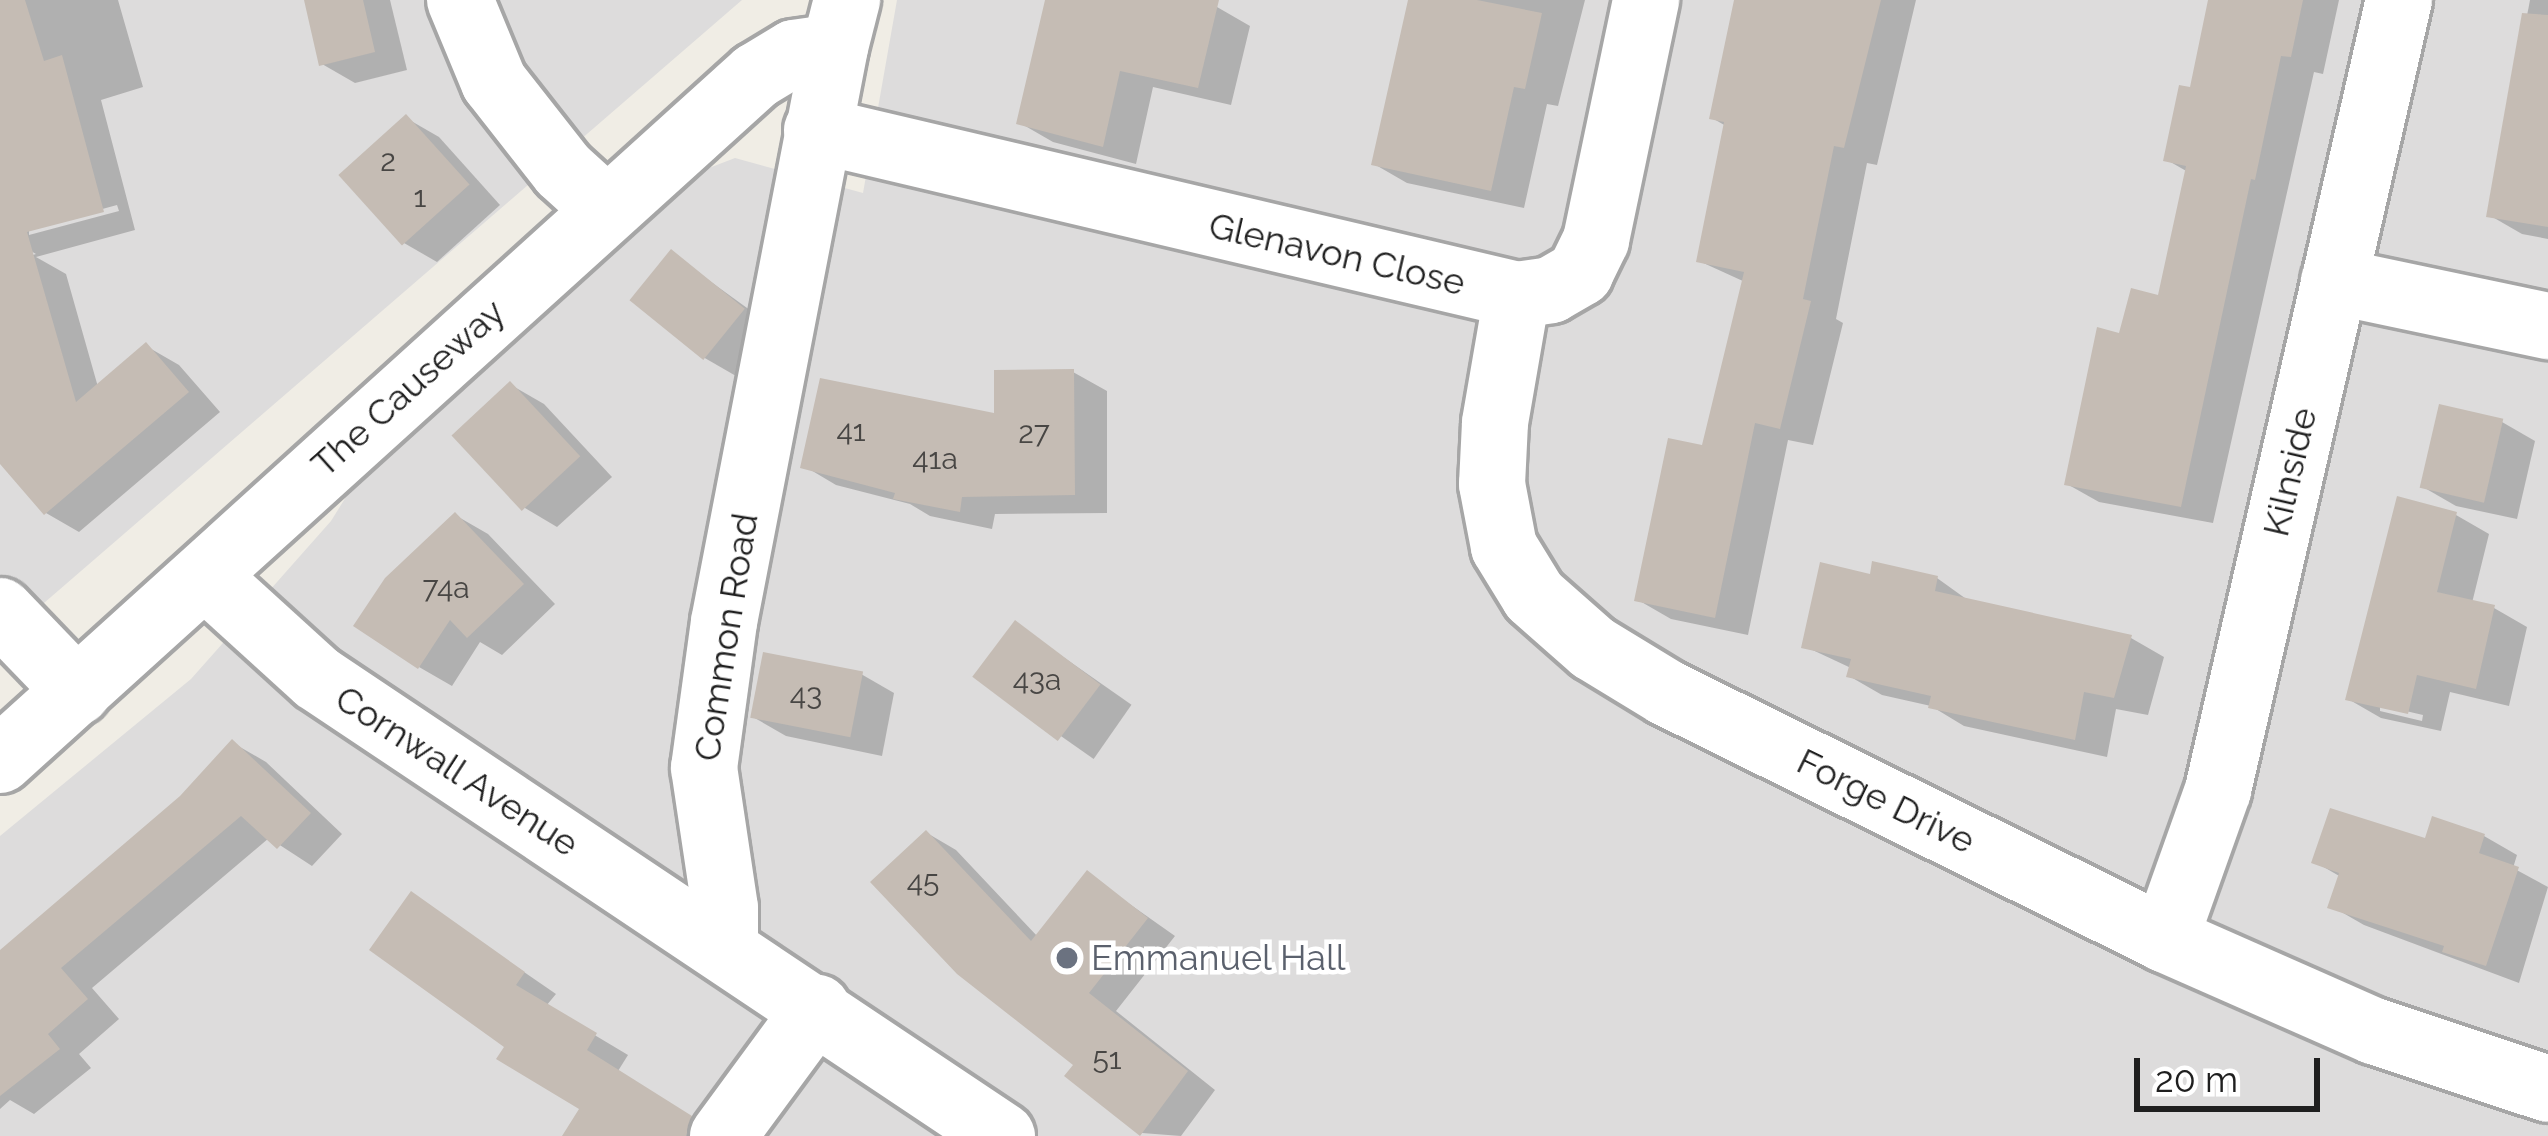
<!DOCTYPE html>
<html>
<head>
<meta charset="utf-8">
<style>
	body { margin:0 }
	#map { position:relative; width:2548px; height:1136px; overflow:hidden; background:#f0ede5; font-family:Raleway,sans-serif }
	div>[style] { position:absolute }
	.residential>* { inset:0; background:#dddcdc }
	.shadow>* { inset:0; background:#0003; transform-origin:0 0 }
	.building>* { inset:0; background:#c5bcb4; transform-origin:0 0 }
	.roads { filter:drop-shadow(3px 0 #a6a6a6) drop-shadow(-3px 0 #a6a6a6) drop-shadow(0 3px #a6a6a6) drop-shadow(0 -3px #a6a6a6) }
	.minor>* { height:66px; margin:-33px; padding:0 33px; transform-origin:33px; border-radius:33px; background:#fff }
	.tertiary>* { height:66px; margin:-33px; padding:0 33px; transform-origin:33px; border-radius:33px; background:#fff }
	.dots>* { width:33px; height:33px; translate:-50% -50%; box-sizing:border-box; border:6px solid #fff; border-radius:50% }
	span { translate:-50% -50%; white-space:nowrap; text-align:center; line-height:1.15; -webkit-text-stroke:9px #fff; paint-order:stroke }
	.number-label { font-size:30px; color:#484644 }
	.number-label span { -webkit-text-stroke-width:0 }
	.street-label { font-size:36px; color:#1f1f1f }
	.worship-label { font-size:36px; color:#5b616d }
	.left { translate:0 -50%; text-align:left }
	.scale { position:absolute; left:2134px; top:1058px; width:186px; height:54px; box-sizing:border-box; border:6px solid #1f1f1f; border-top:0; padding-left:15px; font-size:36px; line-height:42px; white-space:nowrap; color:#1f1f1f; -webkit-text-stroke:9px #fff; paint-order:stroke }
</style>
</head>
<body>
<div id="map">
	<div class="residential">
		<div style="clip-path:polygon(0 0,742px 0,0 641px)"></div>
		<div style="clip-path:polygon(897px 0,2548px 0,2548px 1136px,0 1136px,0 836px,191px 679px,331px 521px,364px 468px,683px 178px,735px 158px,863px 193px)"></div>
	</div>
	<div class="shadow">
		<div style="clip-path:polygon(evenodd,0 0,118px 0,143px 87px,101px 100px,135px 230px,36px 257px,66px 274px,98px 387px,146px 346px,179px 365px,220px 412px,79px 532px,46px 513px,0 459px,0 265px,36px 254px,7px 237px,0 213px,0 0,117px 205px,119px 211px,29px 235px,29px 229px,117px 205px)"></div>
		<div style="clip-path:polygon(307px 0,390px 0,407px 70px,355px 83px,322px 64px)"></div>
		<div style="clip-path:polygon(1051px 0,1188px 0,1217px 7px,1250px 26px,1231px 105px,1153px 87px,1136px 164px,1053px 142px,1020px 123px)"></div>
		<div style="clip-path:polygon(1412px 0,1585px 0,1558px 106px,1547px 104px,1524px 208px,1407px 183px,1374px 164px)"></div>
		<div style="clip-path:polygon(1736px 0,1916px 0,1877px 165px,1867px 163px,1836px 319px,1843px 323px,1813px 445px,1788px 440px,1748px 635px,1671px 619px,1638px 600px,1705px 448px,1745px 282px,1699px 261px,1726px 126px,1712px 118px)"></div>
		<div style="clip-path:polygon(2211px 0,2339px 0,2323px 74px,2314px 72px,2213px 523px,2099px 502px,2067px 484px,2121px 337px,2160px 298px,2188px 172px,2167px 160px,2192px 91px)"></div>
		<div style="clip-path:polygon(2530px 0,2548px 0,2548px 239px,2522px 234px,2489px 215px)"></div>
		<div style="clip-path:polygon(406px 118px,439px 137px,500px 205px,437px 262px,404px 243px)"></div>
		<div style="clip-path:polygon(671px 253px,776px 329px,736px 376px,703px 357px)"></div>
		<div style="clip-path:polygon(1073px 372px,1107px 391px,1107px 513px,995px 514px,992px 529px,930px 516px,910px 504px,836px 485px,804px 466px,997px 417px)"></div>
		<div style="clip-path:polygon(511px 385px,544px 404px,612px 477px,557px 527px,525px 508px)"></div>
		<div style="clip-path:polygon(2502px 422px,2535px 441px,2517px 519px,2456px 506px,2423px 487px)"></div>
		<div style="clip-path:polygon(evenodd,2399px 500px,2456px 515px,2489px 534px,2472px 603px,2494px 608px,2527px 627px,2509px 706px,2450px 692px,2441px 731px,2381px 718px,2348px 699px,2399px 500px,2380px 705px,2423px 715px,2422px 721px,2380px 711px,2380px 705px)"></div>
		<div style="clip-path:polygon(455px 515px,488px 534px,555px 604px,502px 655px,480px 642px,452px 686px,419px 667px)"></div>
		<div style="clip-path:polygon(1872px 577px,1937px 578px,1969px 601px,2131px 638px,2164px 657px,2148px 715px,2116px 709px,2107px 757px,1964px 726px,1931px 706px,1882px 695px,1849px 676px,1851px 668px,1804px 646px)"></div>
		<div style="left:1016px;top:624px;width:141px;height:66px;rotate:35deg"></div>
		<div style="clip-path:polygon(861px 674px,894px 693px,882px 756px,786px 736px,753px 717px)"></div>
		<div style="clip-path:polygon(233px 743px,266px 762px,342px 834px,312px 866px,269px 838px,92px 988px,119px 1019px,79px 1054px,91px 1068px,34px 1114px,10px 1100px,0 1109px,0 955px,182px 798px)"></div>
		<div style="clip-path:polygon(927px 833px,956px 850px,1038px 937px,1087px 874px,1175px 936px,1116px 1011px,1215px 1090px,1181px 1136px,1142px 1133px,1077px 1064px)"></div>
		<div style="clip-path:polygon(2484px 836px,2517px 855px,2513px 868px,2548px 887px,2519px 983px,2364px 925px,2331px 906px,2341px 877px,2315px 862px)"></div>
		<div style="clip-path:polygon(412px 895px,556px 994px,546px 1006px,628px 1055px,618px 1071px,708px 1127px,702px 1136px,565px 1136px,583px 1108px,508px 1046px)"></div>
	</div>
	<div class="building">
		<div style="clip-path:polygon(0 0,25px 0,44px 61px,62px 55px,104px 212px,27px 232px,76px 402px,146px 342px,189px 392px,44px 515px,0 464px)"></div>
		<div style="clip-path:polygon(304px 0,363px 0,375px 52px,319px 66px)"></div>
		<div style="clip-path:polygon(1045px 0,1219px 0,1198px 88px,1120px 71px,1103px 147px,1016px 124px)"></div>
		<div style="clip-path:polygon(1408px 0,1477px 0,1542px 13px,1525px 89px,1514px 87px,1491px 191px,1371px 165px)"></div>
		<div style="clip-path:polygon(1734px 0,1881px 0,1844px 148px,1834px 146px,1803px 299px,1811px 301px,1780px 429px,1755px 423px,1715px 618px,1634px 601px,1668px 438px,1702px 445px,1744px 272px,1696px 262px,1724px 122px,1709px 119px)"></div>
		<div style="clip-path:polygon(2208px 0,2303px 0,2291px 57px,2281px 56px,2255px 180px,2251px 179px,2181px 507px,2064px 485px,2097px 327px,2119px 333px,2131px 288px,2158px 295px,2186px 166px,2163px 161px,2179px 85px,2190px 87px)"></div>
		<div style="clip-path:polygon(2522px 13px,2548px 15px,2548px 227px,2486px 217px)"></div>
		<div style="left:406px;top:114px;width:95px;height:91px;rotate:48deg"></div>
		<div style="left:671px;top:249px;width:95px;height:66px;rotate:39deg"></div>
		<div style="clip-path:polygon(1074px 369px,1075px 495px,962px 497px,960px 512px,893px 499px,895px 493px,800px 468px,820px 378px,994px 413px,994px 370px)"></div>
		<div style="left:510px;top:381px;width:103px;height:80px;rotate:47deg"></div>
		<div style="left:2439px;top:404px;width:66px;height:86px;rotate:13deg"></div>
		<div style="clip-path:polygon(2397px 496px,2457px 512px,2437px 592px,2495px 605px,2476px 689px,2417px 675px,2408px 714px,2345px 700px)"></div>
		<div style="clip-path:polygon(455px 512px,524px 584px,467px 638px,450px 620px,418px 669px,353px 626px,385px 578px)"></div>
		<div style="clip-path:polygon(1872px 561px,1938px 576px,1935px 591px,2132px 635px,2114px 698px,2084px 692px,2075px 740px,1928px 708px,1931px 696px,1846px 677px,1851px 659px,1801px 648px,1820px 562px,1870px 574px)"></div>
		<div style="left:1015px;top:620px;width:107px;height:71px;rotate:37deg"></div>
		<div style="left:763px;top:652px;width:102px;height:67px;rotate:11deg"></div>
		<div style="clip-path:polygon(232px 739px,311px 813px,277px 849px,241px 816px,61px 968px,88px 999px,48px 1034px,60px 1049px,0 1096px,0 950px,180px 796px)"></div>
		<div style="clip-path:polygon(2330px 808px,2425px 838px,2432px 816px,2485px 834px,2479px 853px,2519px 867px,2486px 966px,2442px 952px,2444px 946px,2327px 908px,2339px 873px,2311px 863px)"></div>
		<div style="clip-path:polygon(926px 830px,1031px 941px,1087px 870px,1148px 918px,1089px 993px,1188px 1071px,1140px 1136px,1064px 1076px,1073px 1065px,957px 974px,870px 882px)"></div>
		<div style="clip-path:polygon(411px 891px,525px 972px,516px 985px,597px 1033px,587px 1050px,692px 1116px,686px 1136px,562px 1136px,579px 1109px,496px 1059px,504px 1047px,369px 950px)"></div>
	</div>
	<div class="roads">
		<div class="minor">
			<div style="left:460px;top:0;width:89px;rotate:67.5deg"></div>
			<div style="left:494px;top:82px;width:112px;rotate:51.9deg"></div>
			<div style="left:563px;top:170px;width:58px;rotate:42.2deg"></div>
			<div style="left:817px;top:130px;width:719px;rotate:13.26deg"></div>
			<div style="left:1517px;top:295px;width:34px;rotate:-8deg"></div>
			<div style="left:1551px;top:290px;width:34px;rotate:-30deg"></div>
			<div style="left:1580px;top:273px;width:37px;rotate:-64deg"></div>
			<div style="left:1596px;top:240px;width:245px;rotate:-78.2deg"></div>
			<div style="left:2334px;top:281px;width:219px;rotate:11.9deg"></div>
			<div style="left:1517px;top:295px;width:130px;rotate:99.8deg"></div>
			<div style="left:1495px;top:423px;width:61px;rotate:92.8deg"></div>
			<div style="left:1492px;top:484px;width:64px;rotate:79.2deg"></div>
			<div style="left:1504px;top:547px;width:57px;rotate:58.5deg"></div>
			<div style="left:1534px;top:596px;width:79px;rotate:41.4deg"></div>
			<div style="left:1593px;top:648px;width:87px;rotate:31.3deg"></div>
			<div style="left:1667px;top:693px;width:555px;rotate:26.29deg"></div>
			<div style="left:2165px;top:939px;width:228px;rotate:23.8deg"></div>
			<div style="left:2374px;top:1031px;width:183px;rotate:18.4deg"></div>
			<div style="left:205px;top:576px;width:151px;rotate:42.3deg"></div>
			<div style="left:317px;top:678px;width:824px;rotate:33.77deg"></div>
			<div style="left:0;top:611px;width:112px;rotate:46.1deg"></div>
			<div style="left:2165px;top:939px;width:158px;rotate:-70.4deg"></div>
			<div style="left:2218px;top:790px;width:810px;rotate:-77.1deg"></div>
			<div style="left:725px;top:947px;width:39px;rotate:-90deg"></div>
			<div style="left:725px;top:908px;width:142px;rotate:-98.5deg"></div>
			<div style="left:704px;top:768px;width:147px;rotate:-82.2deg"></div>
			<div style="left:724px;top:622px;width:586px;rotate:-79.07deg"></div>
			<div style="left:723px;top:1136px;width:159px;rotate:-53.7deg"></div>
		</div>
		<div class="tertiary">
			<div style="left:0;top:760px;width:1020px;rotate:-42.14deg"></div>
			<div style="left:756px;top:76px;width:44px;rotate:-31.2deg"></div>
			<div style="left:794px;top:53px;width:41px;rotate:-8.3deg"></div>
			<div style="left:835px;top:47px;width:49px;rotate:-75.7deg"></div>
		</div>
	</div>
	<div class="dots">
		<div style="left:1067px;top:958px;background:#6b7280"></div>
	</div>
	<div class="number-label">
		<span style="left:388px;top:161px">2</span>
		<span style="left:420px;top:197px">1</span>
		<span style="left:851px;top:431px">41</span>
		<span style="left:1034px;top:433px">27</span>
		<span style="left:935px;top:459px">41a</span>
		<span style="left:446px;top:588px">74a</span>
		<span style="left:1037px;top:680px">43a</span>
		<span style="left:806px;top:695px">43</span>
		<span style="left:923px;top:882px">45</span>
		<span style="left:1107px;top:1059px">51</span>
	</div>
	<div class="street-label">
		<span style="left:1337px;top:254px;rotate:13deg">Glenavon Close</span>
		<span style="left:408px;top:388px;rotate:-42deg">The Causeway</span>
		<span style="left:2290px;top:472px;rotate:-77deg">Kilnside</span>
		<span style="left:726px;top:637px;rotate:-81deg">Common Road</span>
		<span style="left:457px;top:771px;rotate:33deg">Cornwall Avenue</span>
		<span style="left:1886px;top:801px;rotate:26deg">Forge Drive</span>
	</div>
	<div class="worship-label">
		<span class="left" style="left:1091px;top:958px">Emmanuel Hall</span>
	</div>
	<div class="scale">20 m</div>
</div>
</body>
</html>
